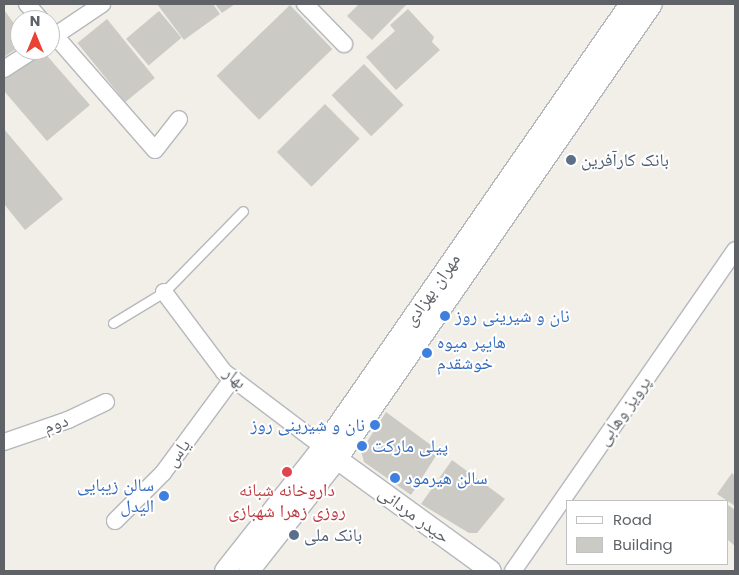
<!DOCTYPE html>
<html>
<head>
<meta charset="utf-8">
<style>
	body { margin:0 }
	#map { position:relative; width:739px; height:575px; overflow:hidden; background:#f1efe8; font-family:Poppins,"Noto Naskh Arabic",sans-serif }
	div>[style] { position:absolute }
	.building>* { inset:0; background:#cccac5; transform-origin:0 0 }
	.roads { filter:drop-shadow(1px 0 #b5b8bc) drop-shadow(-1px 0 #b5b8bc) drop-shadow(0 1px #b5b8bc) drop-shadow(0 -1px #b5b8bc) }
	.service>* { height:9px; margin:-4.5px; padding:0 4.5px; transform-origin:4.5px; border-radius:4.5px; background:#fff }
	.minor>* { height:16px; margin:-8px; padding:0 8px; transform-origin:8px; border-radius:8px; background:#fff }
	.tertiary>* { height:20px; margin:-10px; padding:0 10px; transform-origin:10px; border-radius:10px; background:#fff }
	.dots>* { width:14px; height:14px; translate:-50% -50%; box-sizing:border-box; border:2px solid #fff; border-radius:50% }
	span { translate:-50% -50%; white-space:nowrap; text-align:center; line-height:1.15; -webkit-text-stroke:4px #fff; paint-order:stroke }
	.service-label { font-size:18px; color:#4e5e75 }
	.left { translate:0 -50%; text-align:left }
	.street-label { font-size:18px; color:#5f6368 }
	.shop-label { font-size:18px; color:#366cbe }
	.right { translate:-100% -50%; text-align:right }
	.health-label { font-size:18px; color:#be3a42 }
	.frame { position:absolute; inset:0; border:5px solid #5f6368; pointer-events:none }
	.legend { position:absolute; left:566px; top:500px; width:162px; height:65px; box-sizing:border-box; background:#fff; border:1px solid #bfc1c3; margin:0; padding:6px 9px; list-style:none; font-size:15px; color:#5f6368 }
	.legend li { display:flex; align-items:center; gap:10px; height:25px }
	.legend b { width:25px; border:1px solid #bfc1c3 }
	.north { position:absolute; left:10px; top:10px; width:50px; height:50px; box-sizing:border-box; background:#fff; border:1px solid #bfc1c3; border-radius:50%; rotate:0deg; font-size:14px; font-weight:700; line-height:20px; text-align:center; color:#5f6368 }
	.north::after { content:''; display:block; margin:auto; width:18px; height:22px; background:#ea4335; clip-path:polygon(50% 0,100% 100%,50% 72%,0 100%) }
</style>
</head>
<body>
<div id="map">
	<div class="building">
		<div style="clip-path:polygon(157px 4px,213px 4px,220px 14px,184px 40px)"></div>
		<div style="clip-path:polygon(215px 4px,235px 4px,222px 13px)"></div>
		<div style="clip-path:polygon(359px 4px,404px 4px,406px 5px,372px 40px,347px 16px)"></div>
		<div style="left:290px;top:5px;width:61px;height:102px;rotate:46deg"></div>
		<div style="clip-path:polygon(408px 9px,434px 37px,432px 42px,440px 50px,396px 90px,366px 57px,395px 31px,390px 25px)"></div>
		<div style="clip-path:polygon(5px 11px,20px 32px,20px 46px,4px 57px)"></div>
		<div style="left:159px;top:11px;width:35px;height:43px;rotate:50deg"></div>
		<div style="left:107px;top:19px;width:76px;height:38px;rotate:51deg"></div>
		<div style="clip-path:polygon(39px 50px,42px 50px,90px 105px,47px 141px,4px 91px,4px 76px)"></div>
		<div style="left:364px;top:64px;width:57px;height:45px;rotate:46deg"></div>
		<div style="left:325px;top:104px;width:49px;height:68px;rotate:45deg"></div>
		<div style="clip-path:polygon(4px 129px,63px 199px,25px 230px,4px 204px)"></div>
		<div style="clip-path:polygon(386px 412px,439px 451px,411px 495px,364px 462px,361px 451px)"></div>
		<div style="clip-path:polygon(452px 460px,505px 499px,477px 533px,469px 533px,421px 504px)"></div>
		<div style="clip-path:polygon(732px 473px,735px 476px,735px 506px,717px 494px)"></div>
		<div style="clip-path:polygon(728px 505px,735px 510px,735px 546px,728px 540px)"></div>
	</div>
	<div class="roads">
		<div class="service">
			<div style="left:113px;top:323px;width:60px;rotate:-31.3deg"></div>
			<div style="left:164px;top:292px;width:113px;rotate:-45.7deg"></div>
		</div>
		<div class="minor">
			<div style="left:27px;top:4px;width:21px;rotate:49deg"></div>
			<div style="left:305px;top:4px;width:56px;rotate:45.7deg"></div>
			<div style="left:50px;top:30px;width:159px;rotate:48.8deg"></div>
			<div style="left:155px;top:150px;width:39px;rotate:-52deg"></div>
			<div style="left:50px;top:39px;width:63px;rotate:-33.9deg"></div>
			<div style="left:4px;top:69px;width:35px;rotate:-33deg"></div>
			<div style="left:164px;top:292px;width:100px;rotate:53.1deg"></div>
			<div style="left:224px;top:372px;width:124px;rotate:37.1deg"></div>
			<div style="left:4px;top:442px;width:68px;rotate:-19deg"></div>
			<div style="left:68px;top:420px;width:42px;rotate:-25.3deg"></div>
			<div style="left:115px;top:521px;width:68px;rotate:-45deg"></div>
			<div style="left:163px;top:473px;width:118px;rotate:-53.6deg"></div>
			<div style="left:513px;top:571px;width:390px;rotate:-55.3deg"></div>
		</div>
		<div class="tertiary">
			<div style="left:337px;top:459px;width:190px;rotate:36deg"></div>
			<div style="left:225px;top:571px;width:158px;rotate:-51.7deg"></div>
			<div style="left:323px;top:447px;width:539px;rotate:-55.28deg"></div>
			<div style="left:249px;top:571px;width:142px;rotate:-51.8deg"></div>
			<div style="left:337px;top:459px;width:553px;rotate:-55.3deg"></div>
		</div>
	</div>
	<div class="dots">
		<div style="left:571px;top:160px;background:#5c6f8a"></div>
		<div style="left:445px;top:316px;background:#3f7fe0"></div>
		<div style="left:427px;top:353px;background:#3f7fe0"></div>
		<div style="left:375px;top:425px;background:#3f7fe0"></div>
		<div style="left:362px;top:446px;background:#3f7fe0"></div>
		<div style="left:287px;top:472px;background:#e0444e"></div>
		<div style="left:395px;top:478px;background:#3f7fe0"></div>
		<div style="left:164px;top:496px;background:#3f7fe0"></div>
		<div style="left:294px;top:535px;background:#5c6f8a"></div>
	</div>
	<div class="service-label">
		<span class="left" style="left:581px;top:160px">بانک کارآفرین</span>
		<span class="left" style="left:304px;top:535px">بانک ملی</span>
	</div>
	<div class="street-label">
		<span style="left:432px;top:290px;rotate:-55deg">مهران بهزادی</span>
		<span style="left:235px;top:378px;rotate:40deg">بهار</span>
		<span style="left:624px;top:411px;rotate:-55deg">پرویز وهابی</span>
		<span style="left:56px;top:424px;rotate:-20deg">دوم</span>
		<span style="left:178px;top:453px;rotate:-54deg">یاس</span>
		<span style="left:414px;top:515px;rotate:36deg">حیدر مردانی</span>
	</div>
	<div class="shop-label">
		<span class="left" style="left:455px;top:316px">نان و شيرينى روز</span>
		<span class="left" style="left:437px;top:353px">هایپر میوه<br>خوشقدم</span>
		<span class="right" style="left:365px;top:425px">نان و شیرینی روز</span>
		<span class="left" style="left:372px;top:446px">پیلی مارکت</span>
		<span class="left" style="left:405px;top:478px">سالن هیرمود</span>
		<span class="right" style="left:154px;top:496px">سالن زیبایی<br>الیدل</span>
	</div>
	<div class="health-label">
		<span style="left:287px;top:501px">داروخانه شبانه<br>روزی زهرا شهبازی</span>
	</div>
	<div class="frame"></div>
	<ul class="legend">
	<li><b style="height:6px;background:#fff"></b>Road</li>
	<li><b style="height:14px;background:#cccac5"></b>Building</li>
	</ul>
	<div class="north">N</div>
</div>
</body>
</html>
